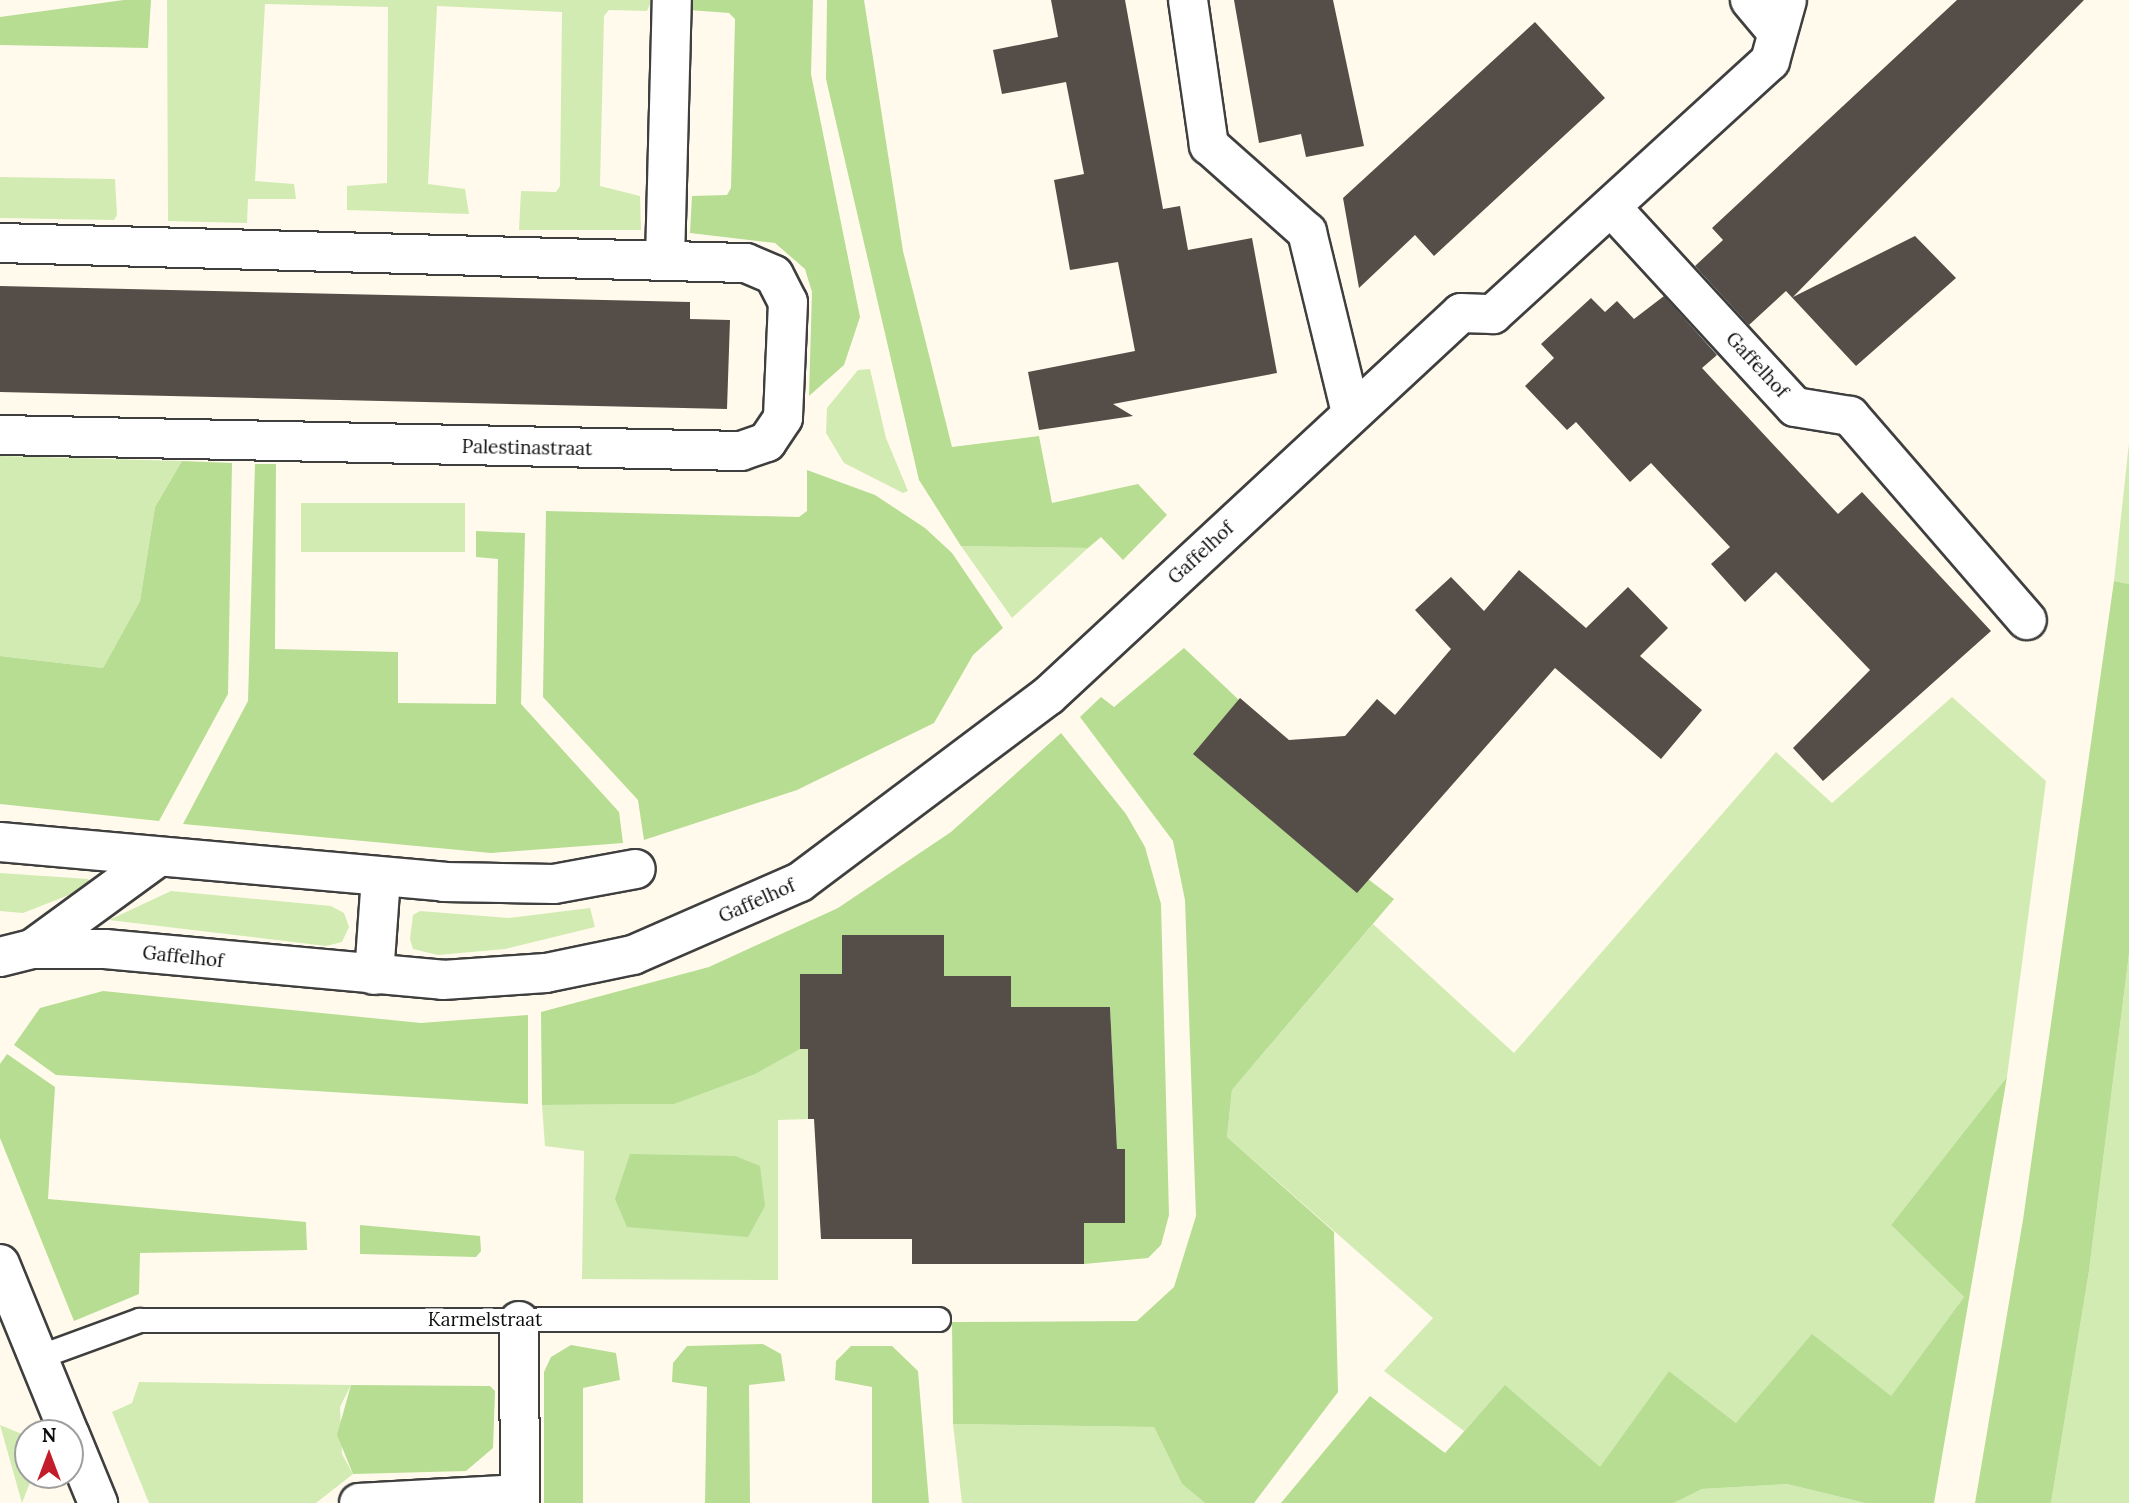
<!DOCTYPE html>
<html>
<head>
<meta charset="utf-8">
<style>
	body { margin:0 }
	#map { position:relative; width:2129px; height:1503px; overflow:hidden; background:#fffaeb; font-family:Lora,serif }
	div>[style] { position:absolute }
	.green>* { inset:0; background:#d2ebb3; transform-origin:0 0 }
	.forest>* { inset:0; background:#b6dd92 }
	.building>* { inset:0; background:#554d48 }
	.roads { filter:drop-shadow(2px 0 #3f3f3f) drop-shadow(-2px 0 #3f3f3f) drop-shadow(0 2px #3f3f3f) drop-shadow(0 -2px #3f3f3f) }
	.lane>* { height:23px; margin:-11.5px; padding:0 11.5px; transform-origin:11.5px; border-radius:11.5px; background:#fff }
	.street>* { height:38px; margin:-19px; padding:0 19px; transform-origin:19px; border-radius:19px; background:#fff }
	span { translate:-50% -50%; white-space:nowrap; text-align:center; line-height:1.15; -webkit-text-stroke:7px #fff; paint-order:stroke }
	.street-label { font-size:19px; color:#0c0c0c }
	.north { position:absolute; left:14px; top:1419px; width:70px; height:70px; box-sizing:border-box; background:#fff; border:2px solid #9e9e9e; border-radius:50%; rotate:0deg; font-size:19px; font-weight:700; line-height:28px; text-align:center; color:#0c0c0c }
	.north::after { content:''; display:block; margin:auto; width:24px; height:32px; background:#c31d2c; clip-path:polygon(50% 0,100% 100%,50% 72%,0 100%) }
</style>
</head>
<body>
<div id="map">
	<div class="green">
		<div style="clip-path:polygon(167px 0,652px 0,647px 11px,609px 10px,604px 16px,600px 186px,640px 196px,641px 230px,519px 230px,521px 191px,556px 192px,560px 186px,562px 12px,437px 6px,428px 184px,465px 189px,469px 214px,347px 210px,347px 186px,387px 183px,388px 7px,265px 4px,255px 181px,294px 184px,296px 199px,248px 199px,247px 223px,168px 221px)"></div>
		<div style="clip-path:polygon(0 177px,115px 179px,117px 215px,114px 220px,0 218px)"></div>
		<div style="clip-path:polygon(870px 369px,886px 438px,908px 491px,903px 493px,844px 463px,826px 433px,827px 408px,858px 370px)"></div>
		<div style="clip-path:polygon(2129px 443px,2129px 584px,2114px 581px)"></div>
		<div style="clip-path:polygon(0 456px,182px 461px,155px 507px,140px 601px,103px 668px,0 656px)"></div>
		<div style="left:301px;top:503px;width:164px;height:49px"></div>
		<div style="clip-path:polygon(961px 546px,1088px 548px,1012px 618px)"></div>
		<div style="clip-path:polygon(1952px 697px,2046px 781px,2007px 1077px,1891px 1225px,1964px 1297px,1891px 1396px,1736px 1423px,1669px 1371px,1600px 1468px,1505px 1386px,1464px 1431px,1384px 1371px,1433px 1318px,1227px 1137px,1232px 1090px,1373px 924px,1514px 1053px,1776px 752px,1832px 803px)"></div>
		<div style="clip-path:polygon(0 873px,88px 879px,92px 886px,23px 913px,0 911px)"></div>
		<div style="clip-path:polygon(171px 891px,331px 906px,344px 913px,349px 927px,342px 942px,326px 946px,109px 920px)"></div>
		<div style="clip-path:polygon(590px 908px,595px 927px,505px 949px,438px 955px,413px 949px,410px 939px,413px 915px,420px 911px,509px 918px)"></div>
		<div style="clip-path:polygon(2129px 954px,2129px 1503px,2051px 1503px,2089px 1271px)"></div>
		<div style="clip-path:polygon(800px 1049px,808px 1049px,808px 1119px,778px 1120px,778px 1280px,582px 1279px,584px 1151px,545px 1146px,542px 1105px,674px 1104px)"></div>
		<div style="clip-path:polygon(139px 1382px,351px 1385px,340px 1407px,342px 1454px,353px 1474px,316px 1503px,149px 1503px,112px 1412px,132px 1403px)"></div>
		<div style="clip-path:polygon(953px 1424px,1154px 1427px,1182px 1484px,1205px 1503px,962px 1503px)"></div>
		<div style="clip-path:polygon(0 1425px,22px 1434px,28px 1453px,28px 1475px,33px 1475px,22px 1503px)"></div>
		<div style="clip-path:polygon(1787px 1484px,1865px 1503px,1674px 1503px,1702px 1489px)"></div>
	</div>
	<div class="forest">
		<div style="clip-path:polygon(124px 0,151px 0,148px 48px,0 45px,0 17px)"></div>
		<div style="clip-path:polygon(687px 0,813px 0,811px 74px,860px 317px,844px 365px,809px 396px,812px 292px,805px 269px,775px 243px,690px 233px,692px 196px,727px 195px,731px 188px,735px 19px,729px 13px,689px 10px)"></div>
		<div style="clip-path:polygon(827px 0,864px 0,903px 251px,952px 447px,1039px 436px,1052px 503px,1138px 484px,1167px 515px,1123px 560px,1101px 537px,1088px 548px,961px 546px,919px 480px,826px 79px)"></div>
		<div style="clip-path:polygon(182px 461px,232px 463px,228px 694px,159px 821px,0 804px,0 656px,103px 668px,140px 601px,155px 507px)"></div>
		<div style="clip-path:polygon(255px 464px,276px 464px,275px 649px,398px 652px,398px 703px,496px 704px,498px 559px,476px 557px,476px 531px,525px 533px,521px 704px,619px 812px,623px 843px,491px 853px,183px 824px,248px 701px)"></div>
		<div style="clip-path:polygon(807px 470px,875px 495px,925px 528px,952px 553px,1003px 628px,973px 655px,934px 723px,797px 790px,644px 840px,638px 800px,543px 697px,546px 511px,799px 517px,807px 511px)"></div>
		<div style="clip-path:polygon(2114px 581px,2129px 584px,2129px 954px,2089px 1271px,2051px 1503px,1975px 1503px,2023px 1220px)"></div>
		<div style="clip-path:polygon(1184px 648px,1240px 701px,1198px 748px,1394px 899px,1232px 1090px,1227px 1137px,1334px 1232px,1338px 1392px,1254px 1503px,1205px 1503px,1182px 1484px,1154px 1427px,953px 1424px,952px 1322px,1137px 1321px,1174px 1287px,1196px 1216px,1185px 900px,1173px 841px,1080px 717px,1101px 697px,1114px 707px)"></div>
		<div style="clip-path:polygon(1061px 733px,1126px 814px,1145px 847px,1161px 904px,1169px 1215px,1161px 1245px,1148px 1258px,1084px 1264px,1084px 1223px,1125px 1149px,1117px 1149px,1110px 1007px,1011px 1007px,1010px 976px,944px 976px,943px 935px,842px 935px,842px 974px,800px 974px,800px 1049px,755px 1074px,674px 1104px,542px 1105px,541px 1012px,709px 967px,838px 908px,951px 832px)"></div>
		<div style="clip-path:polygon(103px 991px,421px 1023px,528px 1015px,528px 1104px,56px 1075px,14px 1045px,40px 1008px)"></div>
		<div style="clip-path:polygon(7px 1054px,55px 1087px,48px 1199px,306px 1222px,307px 1250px,140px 1253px,139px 1294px,74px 1321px,0 1138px,0 1064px)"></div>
		<div style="clip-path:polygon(2007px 1077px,1934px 1503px,1865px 1503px,1787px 1484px,1702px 1489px,1674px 1503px,1281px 1503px,1370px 1396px,1445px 1453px,1505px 1385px,1600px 1467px,1669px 1371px,1736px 1423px,1812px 1334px,1891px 1396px,1964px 1297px,1891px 1225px)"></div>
		<div style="clip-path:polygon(630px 1154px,735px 1156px,760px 1166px,765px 1206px,748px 1237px,627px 1227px,615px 1199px)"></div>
		<div style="clip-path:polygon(360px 1225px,480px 1236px,481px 1251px,476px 1257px,360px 1254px)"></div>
		<div style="clip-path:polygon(763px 1344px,781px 1354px,785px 1381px,749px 1385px,750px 1503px,705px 1503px,707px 1387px,672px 1382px,673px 1363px,687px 1346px)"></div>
		<div style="clip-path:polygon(571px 1345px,616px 1353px,620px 1380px,583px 1388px,583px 1503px,544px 1503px,544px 1372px,551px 1357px)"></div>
		<div style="clip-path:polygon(851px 1346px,892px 1346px,918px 1371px,929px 1503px,872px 1503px,872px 1387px,835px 1380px,836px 1361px)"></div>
		<div style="clip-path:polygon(351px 1385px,490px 1386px,495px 1391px,493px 1448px,466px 1471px,353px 1474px,337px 1435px)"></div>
	</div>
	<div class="building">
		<div style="clip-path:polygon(1051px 0,1125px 0,1163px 209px,1180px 206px,1188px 250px,1252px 238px,1277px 373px,1113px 404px,1133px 416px,1039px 430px,1028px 372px,1135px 351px,1118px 262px,1070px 270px,1054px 180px,1084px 174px,1066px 82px,1002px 94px,993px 50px,1058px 37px)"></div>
		<div style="clip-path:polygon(1234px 0,1333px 0,1364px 146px,1306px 157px,1301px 134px,1259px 143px)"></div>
		<div style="clip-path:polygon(1957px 0,2084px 0,1793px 297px,1915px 236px,1956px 278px,1856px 366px,1786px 291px,1749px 325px,1695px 266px,1723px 240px,1712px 228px)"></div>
		<div style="clip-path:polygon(1535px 22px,1605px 98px,1434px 256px,1415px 235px,1359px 288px,1343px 198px)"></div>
		<div style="clip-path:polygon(0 286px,690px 302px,690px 319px,730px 320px,727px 409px,0 392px)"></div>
		<div style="clip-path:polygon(1664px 296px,1717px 355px,1702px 368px,1838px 514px,1862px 492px,1991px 631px,1823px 781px,1793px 748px,1870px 670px,1776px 572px,1745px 602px,1711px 564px,1730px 547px,1651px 463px,1630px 482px,1576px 422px,1567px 430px,1525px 386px,1554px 358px,1541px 344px,1591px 298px,1605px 312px,1617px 301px,1634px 319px)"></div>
		<div style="clip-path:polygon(1519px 570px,1586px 628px,1628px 587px,1668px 628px,1640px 656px,1702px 710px,1661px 759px,1555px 668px,1357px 893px,1193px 754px,1240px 698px,1289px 740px,1345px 736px,1377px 699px,1395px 715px,1451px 649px,1415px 610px,1451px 577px,1484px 611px)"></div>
		<div style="clip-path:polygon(842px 935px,944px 935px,944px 976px,1011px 976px,1011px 1007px,1110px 1007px,1117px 1149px,1125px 1149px,1125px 1223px,1084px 1223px,1084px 1264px,912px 1264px,912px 1239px,821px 1239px,814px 1119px,808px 1119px,808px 1049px,800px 1049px,800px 974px,842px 974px)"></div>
	</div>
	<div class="roads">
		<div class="lane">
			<div style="left:38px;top:1357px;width:108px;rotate:-20.1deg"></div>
			<div style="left:139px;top:1320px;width:799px;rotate:-0.07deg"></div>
		</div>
		<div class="street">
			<div style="left:1188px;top:0;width:147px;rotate:81.8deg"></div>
			<div style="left:1209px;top:145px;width:131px;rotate:41.6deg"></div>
			<div style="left:1307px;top:232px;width:186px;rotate:76.3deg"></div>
			<div style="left:1750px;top:0;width:39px;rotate:50deg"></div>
			<div style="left:1612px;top:208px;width:270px;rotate:47.4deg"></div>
			<div style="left:1795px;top:407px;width:56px;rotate:9.3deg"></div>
			<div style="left:1850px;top:416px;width:270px;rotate:49.1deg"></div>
			<div style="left:0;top:243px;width:746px;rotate:1.54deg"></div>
			<div style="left:746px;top:263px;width:30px;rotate:23deg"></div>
			<div style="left:774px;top:275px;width:30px;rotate:63deg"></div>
			<div style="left:788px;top:302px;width:116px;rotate:92.5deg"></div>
			<div style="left:783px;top:418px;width:29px;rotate:124deg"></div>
			<div style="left:767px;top:442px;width:28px;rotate:161deg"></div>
			<div style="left:741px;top:451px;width:741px;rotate:-178.76deg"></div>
			<div style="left:665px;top:260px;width:260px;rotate:-88.5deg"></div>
			<div style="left:0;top:842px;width:446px;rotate:5.1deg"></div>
			<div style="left:444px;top:882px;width:110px;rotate:1deg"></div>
			<div style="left:554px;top:884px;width:83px;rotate:-10.4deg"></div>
			<div style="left:32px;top:949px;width:155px;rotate:-36.1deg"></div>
			<div style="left:0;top:957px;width:33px;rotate:-14deg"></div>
			<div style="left:32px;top:949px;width:73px"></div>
			<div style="left:105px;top:949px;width:339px;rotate:5.2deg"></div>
			<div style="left:443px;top:980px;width:103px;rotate:-3.9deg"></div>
			<div style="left:546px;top:973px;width:89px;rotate:-11.7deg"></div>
			<div style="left:633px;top:955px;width:182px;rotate:-23.6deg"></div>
			<div style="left:800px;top:882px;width:310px;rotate:-36.9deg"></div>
			<div style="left:1048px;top:696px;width:563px;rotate:-42.84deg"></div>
			<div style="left:1461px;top:313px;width:32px;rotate:2deg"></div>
			<div style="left:1493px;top:314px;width:375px;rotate:-42.4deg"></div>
			<div style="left:1770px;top:61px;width:63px;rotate:-74.4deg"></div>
			<div style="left:374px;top:975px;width:98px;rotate:-85.9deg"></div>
			<div style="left:0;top:1264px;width:183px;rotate:67.8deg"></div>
			<div style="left:519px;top:1321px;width:182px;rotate:89.7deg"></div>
			<div style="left:70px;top:1435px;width:74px;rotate:67.6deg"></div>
			<div style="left:359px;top:1503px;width:161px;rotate:-3.2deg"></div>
		</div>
	</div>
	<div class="street-label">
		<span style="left:1757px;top:365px;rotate:47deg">Gaffelhof</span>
		<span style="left:527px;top:448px;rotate:1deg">Palestinastraat</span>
		<span style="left:1201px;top:553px;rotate:-43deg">Gaffelhof</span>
		<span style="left:757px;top:901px;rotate:-24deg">Gaffelhof</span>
		<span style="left:183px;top:957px;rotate:6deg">Gaffelhof</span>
		<span style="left:485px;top:1320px">Karmelstraat</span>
	</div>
	<div class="north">N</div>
</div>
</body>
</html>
